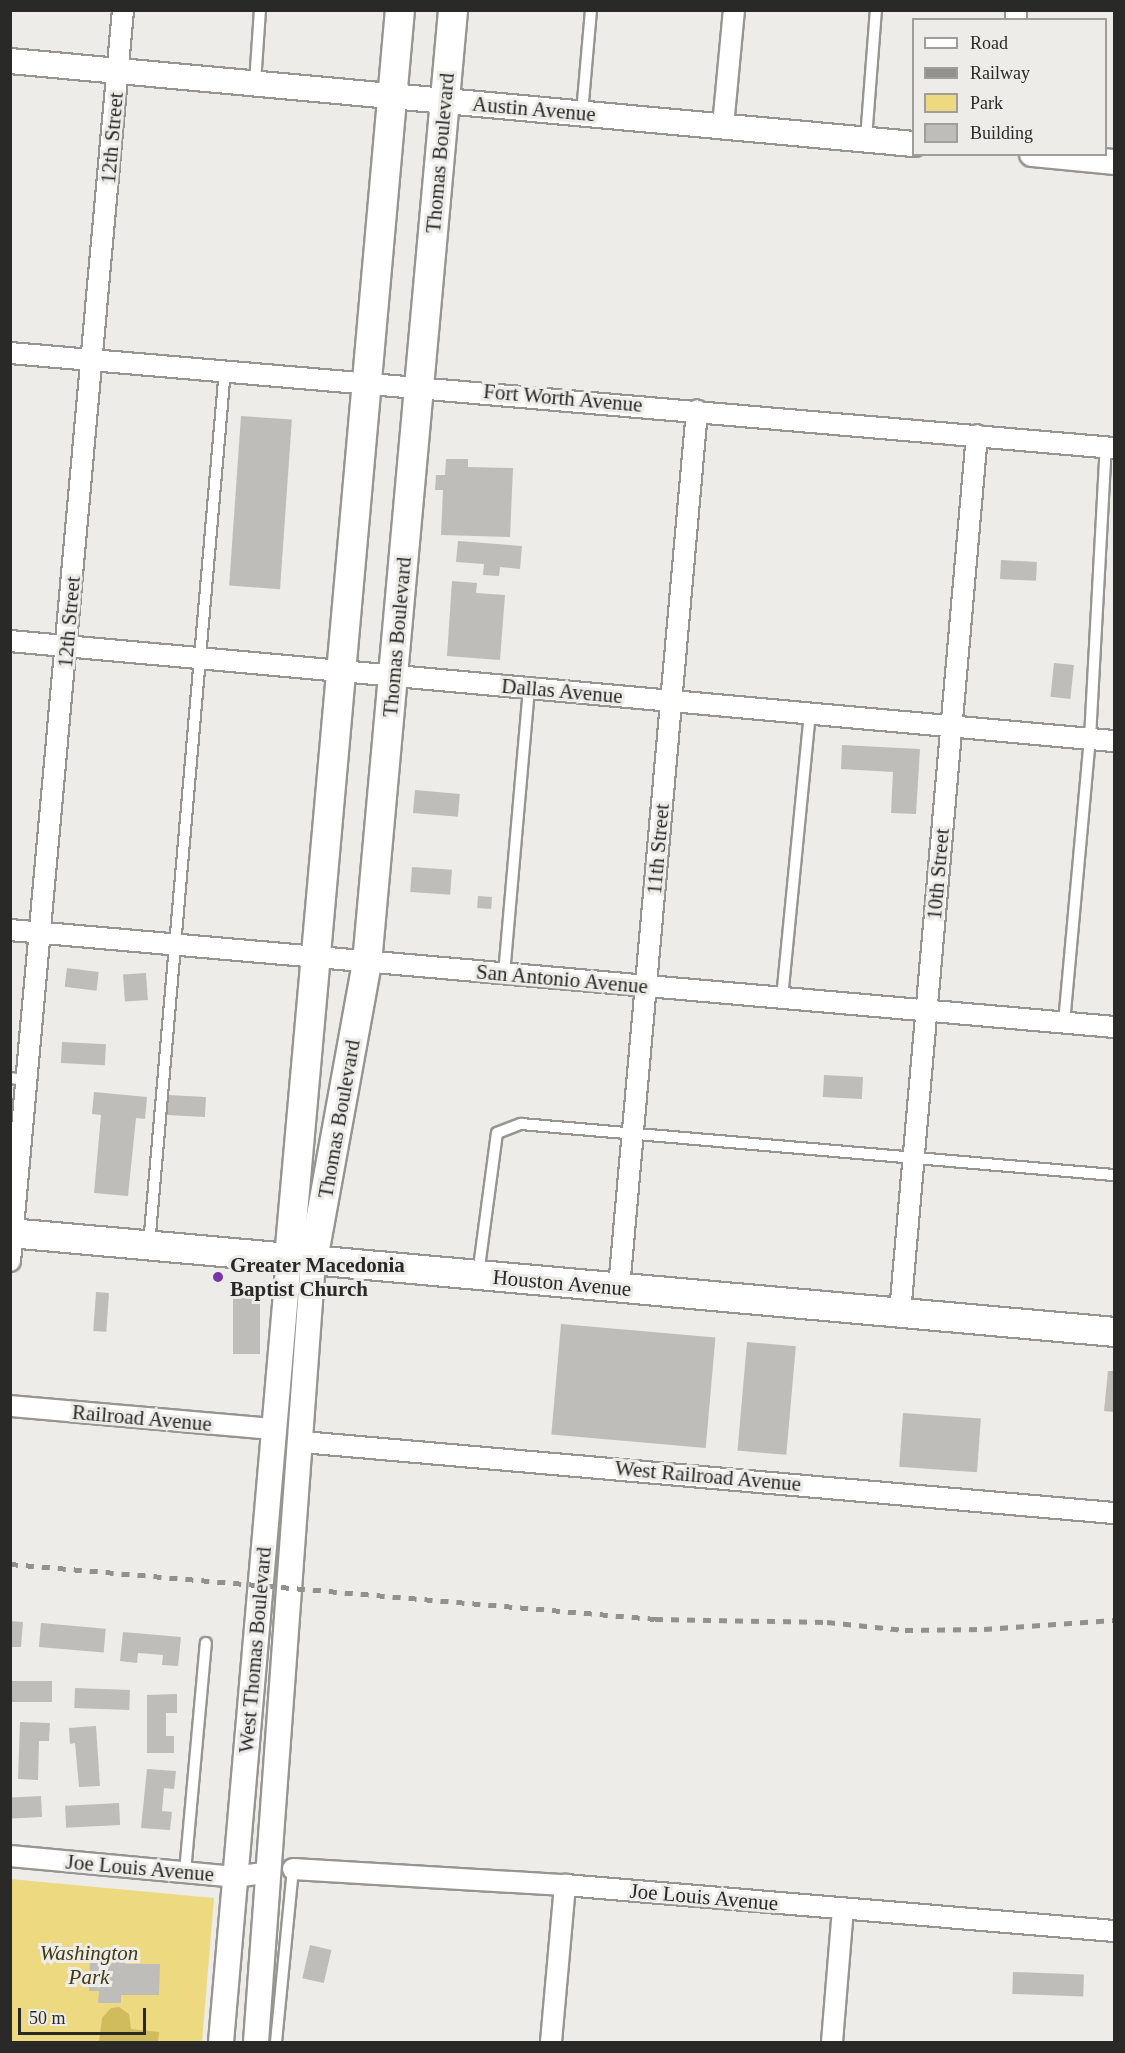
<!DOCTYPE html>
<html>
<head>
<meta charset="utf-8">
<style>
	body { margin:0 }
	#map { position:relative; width:1125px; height:2053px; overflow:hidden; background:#edece8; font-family:Georgia,serif }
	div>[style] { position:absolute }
	.green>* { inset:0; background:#edda80 }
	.water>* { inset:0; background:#d0bc5d }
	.building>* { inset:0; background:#bebdba; transform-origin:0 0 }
	.roads { filter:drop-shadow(2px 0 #969592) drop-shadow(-2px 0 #969592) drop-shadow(0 2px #969592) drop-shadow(0 -2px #969592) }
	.service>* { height:10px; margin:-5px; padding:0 5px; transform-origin:5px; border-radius:5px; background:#fff }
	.minor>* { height:20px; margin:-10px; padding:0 10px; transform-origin:10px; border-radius:10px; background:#fff }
	.tertiary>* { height:24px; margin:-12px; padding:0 12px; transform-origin:12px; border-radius:12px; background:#fff }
	.secondary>* { height:28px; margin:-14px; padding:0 14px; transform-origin:14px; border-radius:14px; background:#fff }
	.rail>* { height:4.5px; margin-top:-2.25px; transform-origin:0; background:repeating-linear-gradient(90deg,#92918e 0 8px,transparent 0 16px) }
	.dots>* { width:16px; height:16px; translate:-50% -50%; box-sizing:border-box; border:3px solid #edece8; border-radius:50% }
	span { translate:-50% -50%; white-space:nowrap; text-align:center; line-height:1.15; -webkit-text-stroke:6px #edece8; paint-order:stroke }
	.street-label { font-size:21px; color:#292927 }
	.poi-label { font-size:21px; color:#292927; font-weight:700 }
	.left { translate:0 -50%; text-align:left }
	.park-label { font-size:21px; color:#433a12; font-style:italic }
	.frame { position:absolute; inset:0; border:12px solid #292927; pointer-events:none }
	.legend { position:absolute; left:912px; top:18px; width:195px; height:138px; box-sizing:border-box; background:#edece8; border:2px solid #9f9e9b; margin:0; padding:8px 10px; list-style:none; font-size:18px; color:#292927 }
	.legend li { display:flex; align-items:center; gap:12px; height:30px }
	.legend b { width:30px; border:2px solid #9f9e9b }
	.scale { position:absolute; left:18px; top:2008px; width:128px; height:27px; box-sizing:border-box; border:3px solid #292927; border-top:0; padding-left:8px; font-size:18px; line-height:21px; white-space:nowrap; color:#292927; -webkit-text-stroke:4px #edece8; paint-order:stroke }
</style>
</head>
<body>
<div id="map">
	<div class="green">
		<div style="clip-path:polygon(10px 1879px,214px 1898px,202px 2042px,11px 2042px)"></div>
	</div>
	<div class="water">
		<div style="clip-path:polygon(119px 2007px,129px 2014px,131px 2029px,159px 2032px,158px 2042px,99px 2042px,102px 2018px,111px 2008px)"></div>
	</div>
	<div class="building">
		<div style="left:241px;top:416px;width:51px;height:170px;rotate:4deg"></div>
		<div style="clip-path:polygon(446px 459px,468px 459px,468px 467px,513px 468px,510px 537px,441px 535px,443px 490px,435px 490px,436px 475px,445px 475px)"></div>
		<div style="clip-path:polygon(458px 541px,522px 546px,520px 569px,500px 567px,499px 576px,483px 575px,484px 564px,456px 562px)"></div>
		<div style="left:1001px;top:560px;width:36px;height:19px;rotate:3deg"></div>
		<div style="clip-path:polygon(452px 581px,477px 583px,476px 593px,505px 595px,500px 660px,447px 656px)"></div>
		<div style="left:1054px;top:663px;width:20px;height:34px;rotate:6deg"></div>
		<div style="clip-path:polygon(842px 745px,920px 749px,916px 814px,891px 813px,893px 772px,841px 769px)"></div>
		<div style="left:415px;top:790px;width:45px;height:23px;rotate:5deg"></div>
		<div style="left:412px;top:867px;width:40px;height:25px;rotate:4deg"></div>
		<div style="left:478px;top:896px;width:14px;height:12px;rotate:4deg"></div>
		<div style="left:67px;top:968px;width:32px;height:19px;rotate:7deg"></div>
		<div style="left:146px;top:973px;width:27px;height:23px;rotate:86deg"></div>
		<div style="left:62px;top:1042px;width:44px;height:21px;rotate:3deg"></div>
		<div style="left:824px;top:1075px;width:39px;height:22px;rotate:3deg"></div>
		<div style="clip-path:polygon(94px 1092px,147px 1097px,145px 1119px,136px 1118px,128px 1196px,94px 1193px,101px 1115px,92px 1114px)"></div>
		<div style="left:168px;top:1095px;width:38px;height:20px;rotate:3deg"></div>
		<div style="left:96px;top:1292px;width:13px;height:39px;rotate:4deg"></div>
		<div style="left:233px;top:1295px;width:27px;height:59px"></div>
		<div style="left:561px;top:1324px;width:155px;height:111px;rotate:5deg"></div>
		<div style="left:747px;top:1342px;width:49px;height:109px;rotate:5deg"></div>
		<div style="clip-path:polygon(1108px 1371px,1114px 1371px,1114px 1412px,1104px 1411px)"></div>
		<div style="left:903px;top:1413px;width:78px;height:54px;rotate:4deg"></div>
		<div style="clip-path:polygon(10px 1621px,23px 1622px,21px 1647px,10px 1647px)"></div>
		<div style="left:41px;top:1623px;width:65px;height:24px;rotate:5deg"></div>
		<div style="clip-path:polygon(123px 1632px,181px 1637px,178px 1666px,162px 1665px,163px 1655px,138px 1653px,137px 1663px,120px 1661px)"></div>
		<div style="left:52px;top:1681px;width:21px;height:42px;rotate:90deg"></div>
		<div style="left:75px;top:1688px;width:55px;height:20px;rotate:2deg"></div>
		<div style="clip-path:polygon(177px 1694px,177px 1713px,166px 1713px,166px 1736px,174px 1736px,174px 1753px,147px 1753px,147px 1695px)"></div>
		<div style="clip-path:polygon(20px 1722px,50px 1723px,49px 1741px,39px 1741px,38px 1780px,18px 1779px)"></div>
		<div style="clip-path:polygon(96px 1726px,100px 1786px,79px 1787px,75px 1743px,70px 1744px,69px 1728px)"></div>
		<div style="clip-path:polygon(147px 1769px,176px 1771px,174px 1789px,164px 1788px,162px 1811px,172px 1812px,170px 1830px,141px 1828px)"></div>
		<div style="left:41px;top:1796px;width:21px;height:31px;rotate:87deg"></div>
		<div style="left:119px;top:1803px;width:22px;height:54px;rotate:87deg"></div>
		<div style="left:310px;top:1945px;width:22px;height:34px;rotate:13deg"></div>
		<div style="clip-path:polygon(102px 1952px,125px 1952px,125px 1964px,160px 1964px,159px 1995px,121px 1995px,121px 2003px,98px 2003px,99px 1991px,89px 1991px,90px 1960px,102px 1960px)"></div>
		<div style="left:1013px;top:1972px;width:71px;height:22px;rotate:2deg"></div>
	</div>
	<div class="roads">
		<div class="service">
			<div style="left:255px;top:83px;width:73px;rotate:-86.1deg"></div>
			<div style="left:582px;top:113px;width:103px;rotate:-85deg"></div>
			<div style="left:866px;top:139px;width:129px;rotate:-85.6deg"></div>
			<div style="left:504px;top:974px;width:287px;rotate:-85deg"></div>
			<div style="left:782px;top:998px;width:285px;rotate:-84.4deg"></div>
			<div style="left:1064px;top:1023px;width:286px;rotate:-84.8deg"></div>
			<div style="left:1090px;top:738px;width:291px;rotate:-86.9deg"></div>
			<div style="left:10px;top:1078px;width:17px;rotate:7deg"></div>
			<div style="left:149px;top:1245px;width:878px;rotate:-85.04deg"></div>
			<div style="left:478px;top:1275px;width:143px;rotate:-82.4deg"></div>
			<div style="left:497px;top:1133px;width:26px;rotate:-21deg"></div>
			<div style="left:521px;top:1124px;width:595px;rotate:4.92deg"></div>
			<div style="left:185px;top:1872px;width:230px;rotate:-84.8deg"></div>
			<div style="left:276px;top:2042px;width:174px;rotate:-84.4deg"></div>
		</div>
		<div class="minor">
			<div style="left:1016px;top:20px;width:10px;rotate:-90deg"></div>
			<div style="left:723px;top:126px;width:117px;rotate:-84.6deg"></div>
			<div style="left:10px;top:353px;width:1108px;rotate:4.92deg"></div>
			<div style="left:10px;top:641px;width:1109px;rotate:5.18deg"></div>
			<div style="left:10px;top:930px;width:1108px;rotate:5.02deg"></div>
			<div style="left:10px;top:1261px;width:1256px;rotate:-84.84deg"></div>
			<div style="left:619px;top:1288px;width:881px;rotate:-84.92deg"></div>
			<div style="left:900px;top:1313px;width:881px;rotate:-84.99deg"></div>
			<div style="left:10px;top:1406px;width:265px;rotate:5deg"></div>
			<div style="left:302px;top:1442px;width:815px;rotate:5deg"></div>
			<div style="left:10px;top:1856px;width:226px;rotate:5.3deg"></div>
			<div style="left:235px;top:1877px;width:34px;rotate:-8deg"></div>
			<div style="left:293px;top:1869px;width:272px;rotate:3.4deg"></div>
			<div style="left:565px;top:1885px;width:551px;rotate:4.79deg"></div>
			<div style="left:551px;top:2042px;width:158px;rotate:-84.9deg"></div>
			<div style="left:832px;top:2042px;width:133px;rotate:-85.3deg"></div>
		</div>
		<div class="tertiary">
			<div style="left:10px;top:61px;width:908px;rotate:5.25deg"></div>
			<div style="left:1032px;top:154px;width:82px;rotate:5.6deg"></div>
			<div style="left:221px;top:2042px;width:787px;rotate:-85.04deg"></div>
			<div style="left:256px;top:2042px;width:784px;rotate:-85.83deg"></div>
		</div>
		<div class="secondary">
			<div style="left:10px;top:1233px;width:1108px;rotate:5.12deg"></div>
			<div style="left:289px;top:1258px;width:1253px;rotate:-84.92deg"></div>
			<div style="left:313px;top:1260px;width:302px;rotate:-79.7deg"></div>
			<div style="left:367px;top:963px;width:957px;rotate:-84.84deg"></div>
		</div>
	</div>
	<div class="rail">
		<div style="left:10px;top:1564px;width:647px;rotate:4.87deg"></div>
		<div style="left:655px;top:1619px;width:172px;rotate:1deg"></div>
		<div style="left:827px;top:1622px;width:78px;rotate:5.9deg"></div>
		<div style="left:905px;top:1630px;width:79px;rotate:-0.7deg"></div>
		<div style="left:984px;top:1629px;width:130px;rotate:-4deg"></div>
	</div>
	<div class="dots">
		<div style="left:218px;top:1277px;background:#7834a8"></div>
	</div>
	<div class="street-label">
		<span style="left:534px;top:109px;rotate:5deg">Austin Avenue</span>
		<span style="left:112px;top:138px;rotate:-85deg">12th Street</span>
		<span style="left:440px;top:153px;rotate:-85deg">Thomas Boulevard</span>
		<span style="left:563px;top:398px;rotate:5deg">Fort Worth Avenue</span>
		<span style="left:69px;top:622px;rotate:-85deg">12th Street</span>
		<span style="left:397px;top:637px;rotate:-85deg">Thomas Boulevard</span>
		<span style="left:562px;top:691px;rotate:5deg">Dallas Avenue</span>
		<span style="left:658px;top:849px;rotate:-85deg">11th Street</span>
		<span style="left:938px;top:874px;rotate:-85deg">10th Street</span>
		<span style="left:562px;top:979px;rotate:5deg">San Antonio Avenue</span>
		<span style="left:339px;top:1119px;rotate:-80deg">Thomas Boulevard</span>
		<span style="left:562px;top:1283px;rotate:5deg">Houston Avenue</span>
		<span style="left:142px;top:1418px;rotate:5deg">Railroad Avenue</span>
		<span style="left:708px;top:1476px;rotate:5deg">West Railroad Avenue</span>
		<span style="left:255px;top:1650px;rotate:-85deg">West Thomas Boulevard</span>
		<span style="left:140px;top:1868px;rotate:5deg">Joe Louis Avenue</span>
		<span style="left:704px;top:1897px;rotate:5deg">Joe Louis Avenue</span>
	</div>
	<div class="poi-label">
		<span class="left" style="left:230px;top:1277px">Greater Macedonia<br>Baptist Church</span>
	</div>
	<div class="park-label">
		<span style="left:89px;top:1965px">Washington<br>Park</span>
	</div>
	<div class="frame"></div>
	<ul class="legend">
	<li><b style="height:8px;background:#fff"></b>Road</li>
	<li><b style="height:8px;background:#92918e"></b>Railway</li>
	<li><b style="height:16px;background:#edda80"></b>Park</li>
	<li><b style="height:16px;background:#bebdba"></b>Building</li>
	</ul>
	<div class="scale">50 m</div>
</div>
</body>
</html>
